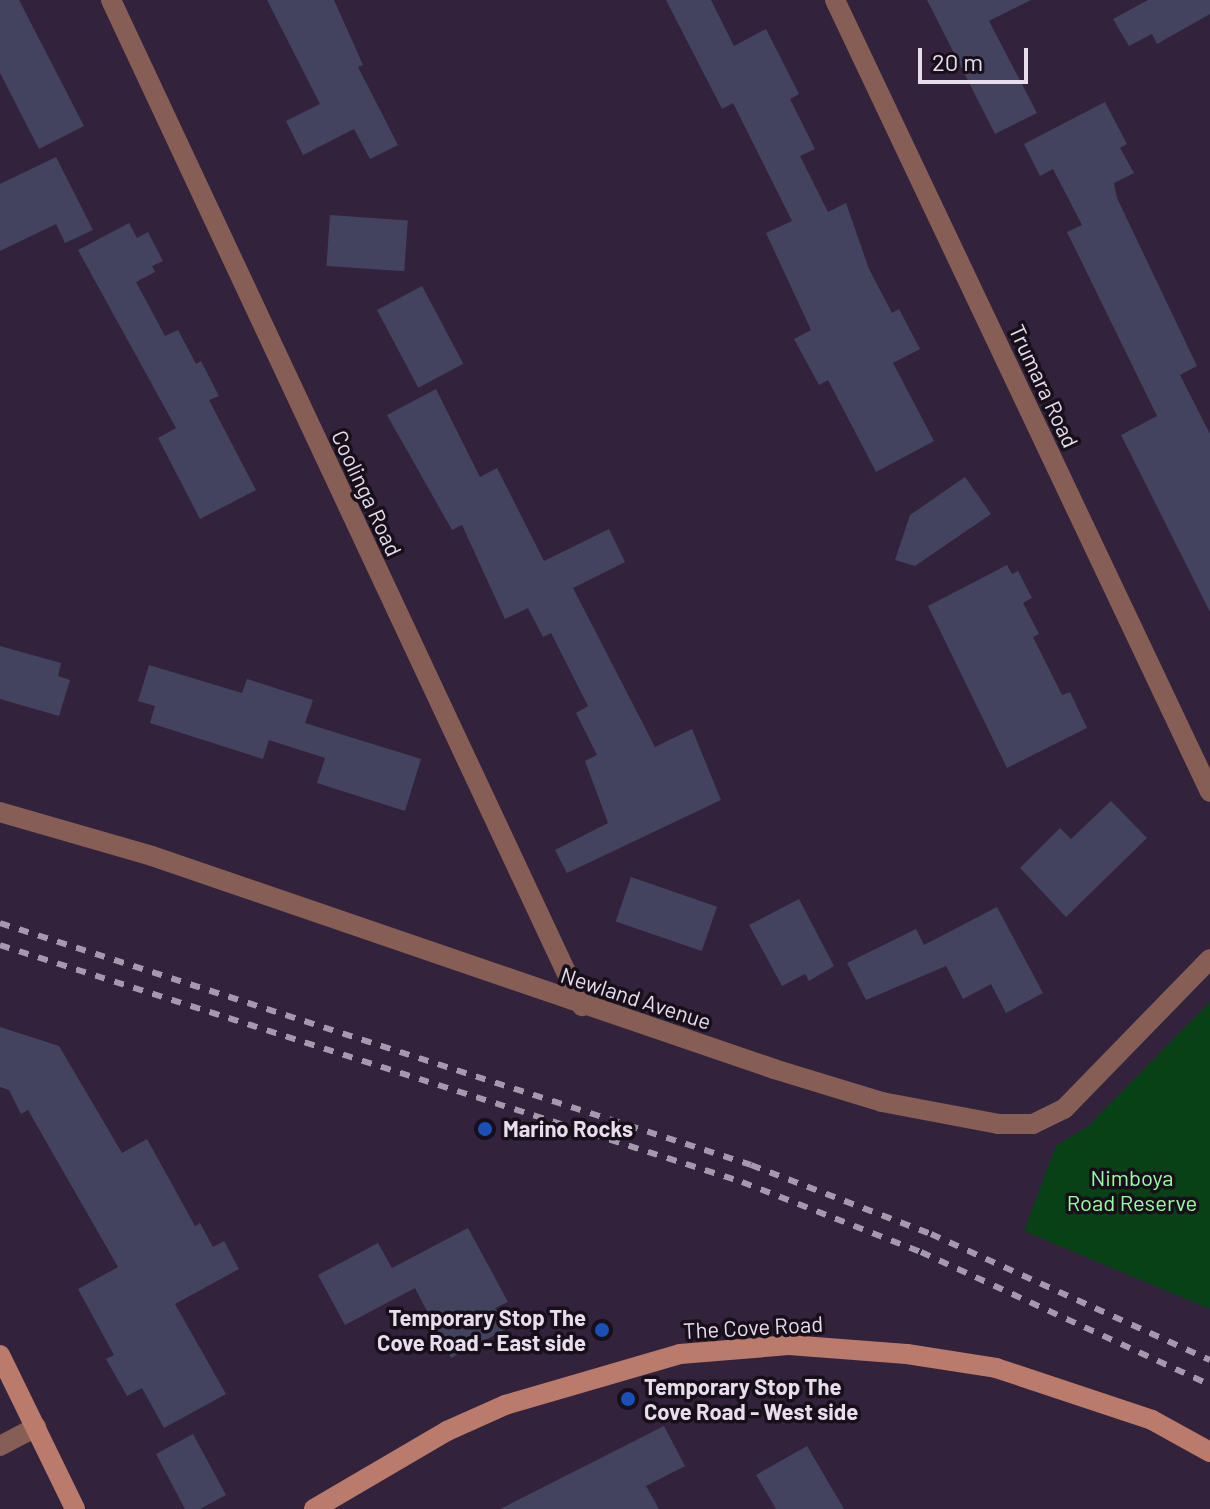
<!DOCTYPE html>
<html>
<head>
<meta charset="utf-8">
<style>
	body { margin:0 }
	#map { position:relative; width:1210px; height:1509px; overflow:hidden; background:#33223b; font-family:Barlow,sans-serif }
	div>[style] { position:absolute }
	.green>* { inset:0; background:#084116 }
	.building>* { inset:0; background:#434360; transform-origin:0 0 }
	.street>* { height:20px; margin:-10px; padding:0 10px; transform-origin:10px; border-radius:10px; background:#865e55 }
	.secondary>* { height:20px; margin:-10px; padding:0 10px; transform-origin:10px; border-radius:10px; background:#ba7a6c }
	.rail>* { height:6px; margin-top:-3px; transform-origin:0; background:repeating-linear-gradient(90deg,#a799ad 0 10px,transparent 0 20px) }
	.dots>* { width:22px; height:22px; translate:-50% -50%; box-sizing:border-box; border:4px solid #170f1a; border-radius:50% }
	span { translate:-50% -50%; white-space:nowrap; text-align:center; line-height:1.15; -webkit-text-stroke:7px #170f1a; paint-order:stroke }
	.street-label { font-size:22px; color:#e8dded }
	.poi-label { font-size:22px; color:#e8dded; font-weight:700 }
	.left { translate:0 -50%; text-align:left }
	.right { translate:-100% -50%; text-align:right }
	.park-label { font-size:22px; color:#99fda5 }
	.scale { position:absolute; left:918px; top:48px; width:110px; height:36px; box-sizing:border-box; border:4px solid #e8dded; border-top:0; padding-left:10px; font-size:24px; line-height:28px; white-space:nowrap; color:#e8dded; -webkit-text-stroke:6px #170f1a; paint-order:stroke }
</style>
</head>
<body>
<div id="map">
	<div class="green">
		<div style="clip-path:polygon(1210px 1002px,1210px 1309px,1024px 1231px,1056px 1146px,1087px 1127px)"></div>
	</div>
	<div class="building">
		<div style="clip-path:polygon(0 0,19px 0,84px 126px,39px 149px,0 73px)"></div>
		<div style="clip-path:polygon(267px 0,334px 0,363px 65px,358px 67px,398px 145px,370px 159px,354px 129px,303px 155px,286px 121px,320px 104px)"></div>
		<div style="clip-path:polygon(666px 0,711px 0,734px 46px,766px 29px,799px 94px,790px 99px,815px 149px,800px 156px,828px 212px,846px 203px,869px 269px,892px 313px,899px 309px,920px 349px,893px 363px,934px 441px,876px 472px,828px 380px,819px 385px,794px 339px,811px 330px,766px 233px,792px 221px,733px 103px,722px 109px)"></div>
		<div style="clip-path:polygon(927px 0,1031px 0,989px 21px,1037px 113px,995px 134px)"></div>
		<div style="clip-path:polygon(1148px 0,1210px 0,1210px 14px,1157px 44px,1152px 34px,1129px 46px,1113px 19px)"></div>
		<div style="clip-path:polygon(1105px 102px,1127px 144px,1120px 148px,1134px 173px,1114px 183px,1117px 198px,1197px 366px,1180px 375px,1210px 434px,1210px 612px,1121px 435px,1157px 416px,1067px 232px,1082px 225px,1053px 169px,1040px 176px,1024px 144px)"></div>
		<div style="clip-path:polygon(56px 157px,93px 230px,65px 243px,56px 224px,0 251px,0 184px)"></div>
		<div style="left:330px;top:215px;width:78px;height:51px;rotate:4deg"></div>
		<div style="clip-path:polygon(129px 223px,137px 238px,148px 232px,163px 261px,152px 266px,155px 272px,136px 282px,165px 336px,178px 330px,196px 364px,201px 361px,219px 396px,209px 400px,256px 490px,200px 519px,158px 438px,176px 428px,78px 250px)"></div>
		<div style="left:422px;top:286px;width:88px;height:51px;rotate:62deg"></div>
		<div style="clip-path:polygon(436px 389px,480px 477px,497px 468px,544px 561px,609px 529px,625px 562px,573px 588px,655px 747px,692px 729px,721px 800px,567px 873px,555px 850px,608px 823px,585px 761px,597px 755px,576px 713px,588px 706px,551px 633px,543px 637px,528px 608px,505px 619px,462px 525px,452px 530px,387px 415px)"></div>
		<div style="clip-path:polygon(965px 477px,991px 514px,915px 566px,895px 560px,910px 515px)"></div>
		<div style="clip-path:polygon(1007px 565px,1012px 574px,1018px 571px,1032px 598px,1023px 603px,1039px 634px,1033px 637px,1062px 695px,1070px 692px,1087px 728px,1007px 768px,928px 606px)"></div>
		<div style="clip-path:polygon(0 646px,61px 663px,58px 676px,70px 680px,59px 716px,0 699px)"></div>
		<div style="clip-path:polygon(149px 665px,242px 693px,247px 679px,313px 700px,305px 723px,421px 759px,405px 811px,317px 783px,325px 758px,269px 740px,263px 759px,150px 723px,155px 706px,138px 701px)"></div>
		<div style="clip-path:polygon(1111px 801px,1147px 838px,1066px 917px,1020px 868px,1060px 828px,1071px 839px)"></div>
		<div style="left:631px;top:877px;width:91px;height:47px;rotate:19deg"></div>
		<div style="clip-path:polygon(799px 899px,834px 966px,809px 981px,805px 974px,782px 986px,749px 925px)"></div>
		<div style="clip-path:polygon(997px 907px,1043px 993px,1006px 1013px,991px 984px,963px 999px,946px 966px,866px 1000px,847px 963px,916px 929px,924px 945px)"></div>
		<div style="clip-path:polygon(0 1027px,59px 1046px,122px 1153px,147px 1139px,195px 1226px,200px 1223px,213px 1247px,224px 1241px,239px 1269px,175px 1304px,226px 1394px,164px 1428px,142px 1388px,127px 1396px,106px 1359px,114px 1355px,78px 1289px,118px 1267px,28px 1110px,21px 1114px,9px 1090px,0 1087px)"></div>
		<div style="clip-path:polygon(468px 1228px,508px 1302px,495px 1308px,506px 1329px,451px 1358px,415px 1288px,345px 1325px,318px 1275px,378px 1243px,392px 1268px)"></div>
		<div style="clip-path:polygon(664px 1426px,685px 1466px,646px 1486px,659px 1509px,500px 1509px)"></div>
		<div style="clip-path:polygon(193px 1434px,226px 1495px,200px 1509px,185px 1509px,156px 1454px)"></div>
		<div style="clip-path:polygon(807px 1446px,844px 1509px,776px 1509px,756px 1475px)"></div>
	</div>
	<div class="street">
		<div style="left:111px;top:0;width:1111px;rotate:64.91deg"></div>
		<div style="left:835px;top:0;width:876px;rotate:64.66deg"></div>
		<div style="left:0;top:812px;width:158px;rotate:16.1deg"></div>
		<div style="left:152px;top:856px;width:657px;rotate:18.9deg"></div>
		<div style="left:774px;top:1069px;width:113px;rotate:17deg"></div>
		<div style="left:882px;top:1102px;width:118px;rotate:10.7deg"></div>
		<div style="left:998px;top:1124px;width:35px"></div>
		<div style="left:1033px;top:1124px;width:34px;rotate:-26deg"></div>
		<div style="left:1064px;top:1109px;width:209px;rotate:-45.8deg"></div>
		<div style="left:0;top:1446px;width:41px;rotate:-27.8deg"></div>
	</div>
	<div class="secondary">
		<div style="left:0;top:1355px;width:171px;rotate:64deg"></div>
		<div style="left:314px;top:1509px;width:154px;rotate:-30.4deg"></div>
		<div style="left:447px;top:1431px;width:64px;rotate:-24.1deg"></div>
		<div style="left:505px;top:1405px;width:182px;rotate:-16.2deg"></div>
		<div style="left:680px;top:1354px;width:109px;rotate:-4.7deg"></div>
		<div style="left:789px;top:1345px;width:118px;rotate:4.4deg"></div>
		<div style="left:907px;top:1354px;width:90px;rotate:8.9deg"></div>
		<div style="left:996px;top:1368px;width:164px;rotate:18.4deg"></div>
		<div style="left:1152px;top:1420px;width:66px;rotate:28.9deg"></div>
	</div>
	<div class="rail">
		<div style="left:0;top:923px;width:789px;rotate:17.86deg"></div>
		<div style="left:751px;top:1165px;width:193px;rotate:21deg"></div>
		<div style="left:931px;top:1234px;width:306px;rotate:24.3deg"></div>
		<div style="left:0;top:945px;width:779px;rotate:17.71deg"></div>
		<div style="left:742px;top:1182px;width:192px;rotate:21.4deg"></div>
		<div style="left:921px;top:1252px;width:318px;rotate:24.7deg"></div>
	</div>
	<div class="dots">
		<div style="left:485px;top:1129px;background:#1a4fb4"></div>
		<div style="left:602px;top:1330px;background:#1a4fb4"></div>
		<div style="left:628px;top:1399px;background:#1a4fb4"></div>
	</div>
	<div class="street-label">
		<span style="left:1044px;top:386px;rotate:65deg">Trumara Road</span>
		<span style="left:367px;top:493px;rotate:65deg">Coolinga Road</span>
		<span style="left:636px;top:998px;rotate:18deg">Newland Avenue</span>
		<span style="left:753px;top:1327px;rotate:-3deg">The Cove Road</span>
	</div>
	<div class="poi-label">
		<span class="left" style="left:503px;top:1129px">Marino Rocks</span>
		<span class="right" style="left:586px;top:1330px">Temporary Stop The<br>Cove Road - East side</span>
		<span class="left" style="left:644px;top:1399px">Temporary Stop The<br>Cove Road - West side</span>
	</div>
	<div class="park-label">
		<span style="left:1132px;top:1190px">Nimboya<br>Road Reserve</span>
	</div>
	<div class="scale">20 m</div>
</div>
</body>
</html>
